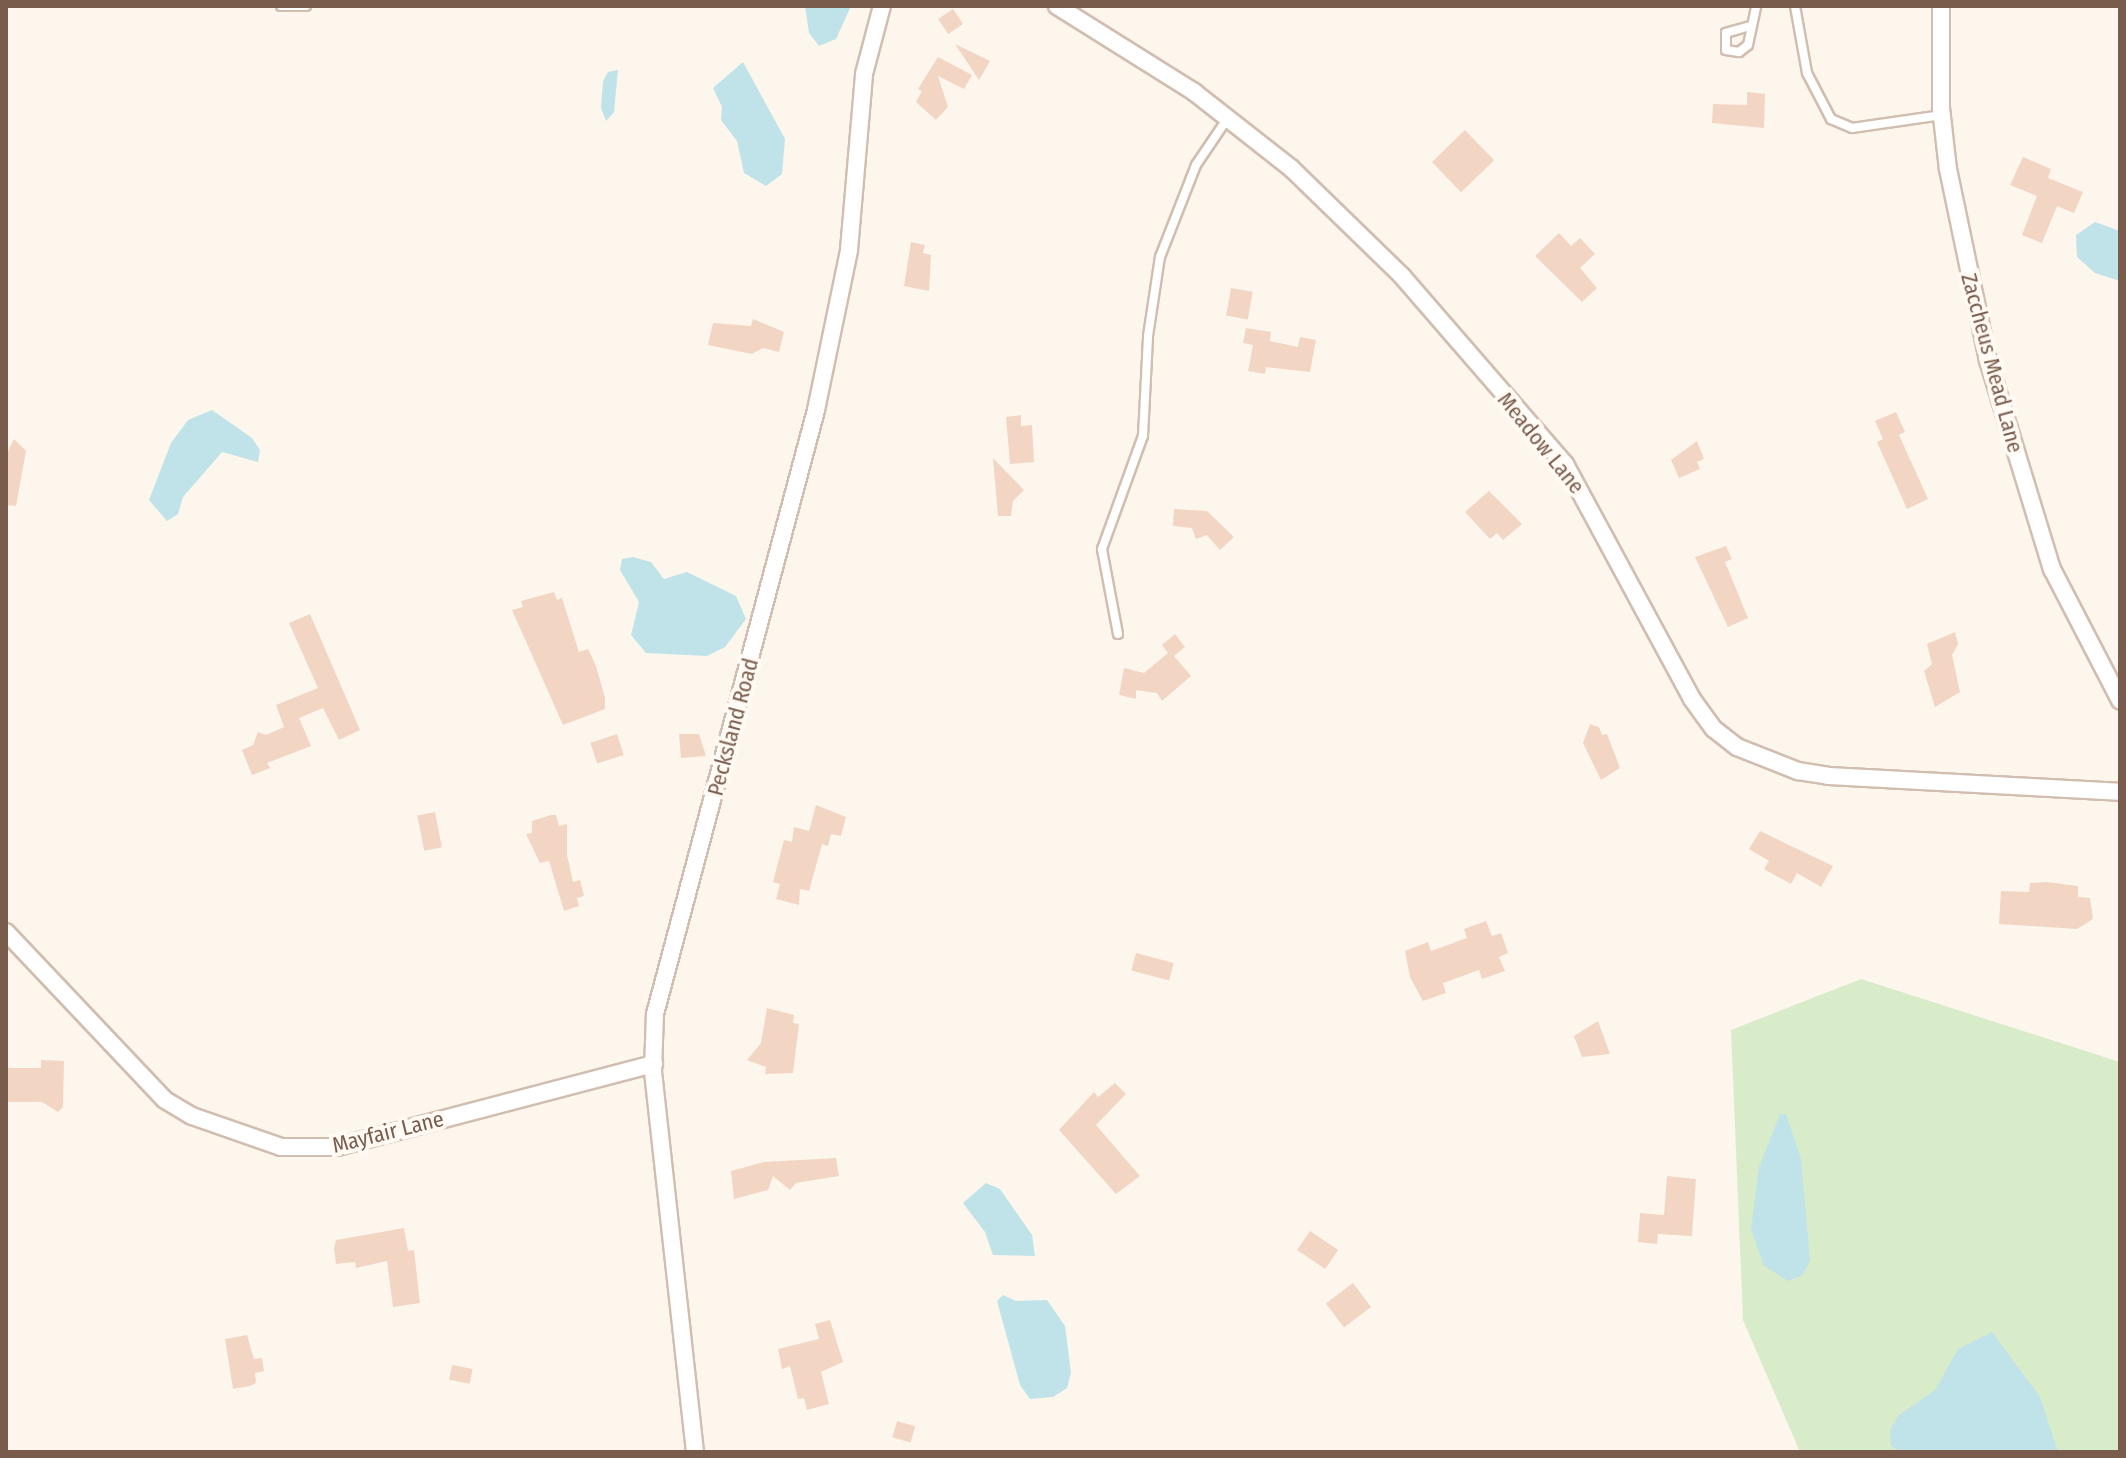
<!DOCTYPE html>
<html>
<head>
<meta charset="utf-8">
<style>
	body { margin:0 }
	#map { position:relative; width:2126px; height:1458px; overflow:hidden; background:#fdf6ec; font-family:"Fira Sans Condensed",sans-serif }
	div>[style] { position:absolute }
	.green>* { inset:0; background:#d8ecc9 }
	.water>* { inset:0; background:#bfe3e8 }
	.building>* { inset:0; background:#f3d5c3; transform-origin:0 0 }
	.roads { filter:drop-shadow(2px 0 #d1beb0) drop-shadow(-2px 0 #d1beb0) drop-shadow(0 2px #d1beb0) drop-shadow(0 -2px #d1beb0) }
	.service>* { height:8px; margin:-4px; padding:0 4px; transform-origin:4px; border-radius:4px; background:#fff }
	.minor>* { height:16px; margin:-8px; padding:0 8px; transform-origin:8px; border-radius:8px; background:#fff }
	span { translate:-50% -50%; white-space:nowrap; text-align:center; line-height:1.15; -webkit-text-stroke:8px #fffaf3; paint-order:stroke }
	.street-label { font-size:22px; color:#7a5c4d }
	.frame { position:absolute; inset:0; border:8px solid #7a5c4d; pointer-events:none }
</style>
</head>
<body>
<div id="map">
	<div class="green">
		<div style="clip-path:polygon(1861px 979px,2120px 1062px,2120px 1452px,1800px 1452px,1743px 1320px,1731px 1030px)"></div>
	</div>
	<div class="water">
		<div style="clip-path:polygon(805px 6px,851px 6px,836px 39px,819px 46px,809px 33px)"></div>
		<div style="clip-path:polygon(743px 62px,785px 139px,782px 174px,766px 186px,744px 173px,737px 141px,721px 120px,722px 107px,713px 88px)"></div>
		<div style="clip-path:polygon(618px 70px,614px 112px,606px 121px,601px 108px,603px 81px,608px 72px)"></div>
		<div style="clip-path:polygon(2095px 222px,2120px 231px,2120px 281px,2095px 273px,2077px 257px,2076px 235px)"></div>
		<div style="clip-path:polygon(212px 410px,252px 438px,260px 450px,258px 462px,222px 452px,183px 497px,178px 514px,167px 521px,149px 500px,171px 443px,188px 420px)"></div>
		<div style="clip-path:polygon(633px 557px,651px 562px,664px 579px,687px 572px,736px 596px,746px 619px,725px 647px,707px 656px,646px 653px,631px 635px,639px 602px,620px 570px,622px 559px)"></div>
		<div style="clip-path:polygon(1780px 1114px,1786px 1114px,1801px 1159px,1810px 1260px,1803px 1275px,1788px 1281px,1764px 1266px,1751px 1229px,1759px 1167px)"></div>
		<div style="clip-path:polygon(986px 1183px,1000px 1189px,1032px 1235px,1035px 1256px,993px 1255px,985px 1232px,963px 1203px)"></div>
		<div style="clip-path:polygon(1003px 1295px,1016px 1301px,1047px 1300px,1065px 1326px,1071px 1373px,1067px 1388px,1053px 1397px,1030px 1399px,1020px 1385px,997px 1301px)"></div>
		<div style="clip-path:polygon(1992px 1332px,2040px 1397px,2058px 1452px,1900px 1452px,1891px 1446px,1890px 1430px,1898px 1416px,1935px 1390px,1958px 1349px)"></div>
	</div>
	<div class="building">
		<div style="left:953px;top:9px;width:18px;height:18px;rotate:56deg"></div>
		<div style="clip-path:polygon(955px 44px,990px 61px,979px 80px)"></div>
		<div style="clip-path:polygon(938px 57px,972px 75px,964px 89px,938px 76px,948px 107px,936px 120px,916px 102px,922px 91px,918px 89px)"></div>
		<div style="clip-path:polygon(1747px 92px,1765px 94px,1764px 128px,1712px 123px,1713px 104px,1747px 105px)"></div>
		<div style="left:1465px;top:130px;width:42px;height:46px;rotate:46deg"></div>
		<div style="clip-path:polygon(2023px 157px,2051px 169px,2048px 178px,2083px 192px,2074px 213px,2057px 206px,2042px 243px,2022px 235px,2037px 196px,2010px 185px)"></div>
		<div style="clip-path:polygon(1559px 233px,1571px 246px,1580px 238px,1595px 254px,1580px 268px,1597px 288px,1582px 302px,1535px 256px)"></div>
		<div style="clip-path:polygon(911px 242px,925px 245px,923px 253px,931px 255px,929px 291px,904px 286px)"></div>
		<div style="left:1231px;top:288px;width:22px;height:28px;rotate:10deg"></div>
		<div style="clip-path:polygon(753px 319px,784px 332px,779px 352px,763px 348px,752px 354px,708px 345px,713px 323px,751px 326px)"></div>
		<div style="clip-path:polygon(1246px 328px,1271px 332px,1270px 341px,1298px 347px,1300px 337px,1316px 340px,1310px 372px,1266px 367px,1265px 374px,1248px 371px,1253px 345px,1243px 343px)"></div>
		<div style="clip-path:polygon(1896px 412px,1905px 432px,1899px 435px,1928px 499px,1907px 509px,1877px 442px,1883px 439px,1875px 421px)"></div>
		<div style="clip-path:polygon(1021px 415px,1021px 426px,1032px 425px,1034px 462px,1010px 464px,1006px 417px)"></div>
		<div style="clip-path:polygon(14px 439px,26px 451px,16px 506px,6px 505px,6px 455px)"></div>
		<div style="clip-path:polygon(1697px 441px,1704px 459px,1697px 462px,1700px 469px,1679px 478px,1671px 460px)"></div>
		<div style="clip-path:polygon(993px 458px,1024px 490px,1013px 501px,1011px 516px,998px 516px)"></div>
		<div style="clip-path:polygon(1489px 491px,1522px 524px,1503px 540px,1497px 533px,1490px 539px,1465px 512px)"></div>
		<div style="clip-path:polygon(1174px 509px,1207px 511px,1234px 537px,1220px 550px,1207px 535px,1196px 539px,1192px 528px,1173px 526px)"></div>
		<div style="clip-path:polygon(1726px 546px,1732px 559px,1725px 562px,1748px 618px,1728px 627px,1695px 557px)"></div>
		<div style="clip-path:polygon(554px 592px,557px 600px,562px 598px,579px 652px,588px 649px,596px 666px,605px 698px,605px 709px,563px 725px,512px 610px,523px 607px,521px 601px)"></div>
		<div style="clip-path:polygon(310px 614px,360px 730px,339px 740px,323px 708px,299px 718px,311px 746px,267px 763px,270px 768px,252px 775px,242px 750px,253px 745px,258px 732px,266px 735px,284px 727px,276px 705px,318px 688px,289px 623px)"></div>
		<div style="clip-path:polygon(1955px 632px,1958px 644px,1952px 655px,1960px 692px,1935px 707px,1924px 671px,1932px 664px,1927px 644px)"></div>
		<div style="clip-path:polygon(1175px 634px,1185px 647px,1174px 656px,1191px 676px,1162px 701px,1157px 693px,1136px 690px,1136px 699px,1119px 695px,1124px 668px,1144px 673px,1168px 653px,1162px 645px)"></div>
		<div style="clip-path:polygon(1590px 724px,1599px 727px,1602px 735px,1607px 734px,1620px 768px,1601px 780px,1583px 743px)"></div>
		<div style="left:617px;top:734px;width:22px;height:28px;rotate:72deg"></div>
		<div style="clip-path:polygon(679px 734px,699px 734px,706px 756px,681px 758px)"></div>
		<div style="clip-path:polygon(816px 805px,846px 817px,841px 836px,831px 834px,828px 846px,822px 844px,809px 891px,800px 889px,799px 905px,776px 899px,780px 884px,773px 882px,784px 840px,792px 842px,794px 827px,809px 831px)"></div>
		<div style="left:435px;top:812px;width:36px;height:18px;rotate:79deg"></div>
		<div style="clip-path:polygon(551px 815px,556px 815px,559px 826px,567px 824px,567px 855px,573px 882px,580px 880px,584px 896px,577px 898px,579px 906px,564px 911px,549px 861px,540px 863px,526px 834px,532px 833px,532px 821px)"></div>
		<div style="clip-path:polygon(1760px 831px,1833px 866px,1821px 887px,1797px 873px,1791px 884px,1764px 869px,1769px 861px,1749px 849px)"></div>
		<div style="clip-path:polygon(2047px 882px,2078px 886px,2078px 897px,2090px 898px,2093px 919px,2077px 929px,1999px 924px,2001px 891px,2029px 892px,2030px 883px)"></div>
		<div style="clip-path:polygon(1486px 921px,1492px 936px,1501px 933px,1508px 953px,1499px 957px,1505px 971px,1482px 979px,1479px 970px,1443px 983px,1446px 993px,1423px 1001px,1410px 977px,1405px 951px,1428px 942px,1431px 951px,1467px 938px,1464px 929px)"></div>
		<div style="left:1136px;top:953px;width:39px;height:18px;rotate:15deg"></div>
		<div style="clip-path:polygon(767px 1008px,794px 1015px,793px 1023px,799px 1024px,793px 1073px,765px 1074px,766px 1067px,747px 1060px,761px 1043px)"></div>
		<div style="clip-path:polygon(1598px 1021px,1610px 1054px,1582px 1057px,1574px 1036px)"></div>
		<div style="clip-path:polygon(41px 1060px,64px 1061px,63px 1107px,58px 1112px,42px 1102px,6px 1102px,6px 1068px,41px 1068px)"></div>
		<div style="clip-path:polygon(1115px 1083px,1126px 1094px,1096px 1125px,1140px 1176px,1116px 1194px,1059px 1130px,1094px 1092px,1098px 1097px)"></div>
		<div style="clip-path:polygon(836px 1158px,839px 1176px,796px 1183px,790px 1190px,773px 1176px,768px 1190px,734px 1199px,731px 1171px,764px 1162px)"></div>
		<div style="clip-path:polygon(1667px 1176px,1696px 1179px,1692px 1236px,1658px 1234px,1657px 1244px,1638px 1242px,1640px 1213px,1664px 1215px)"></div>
		<div style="clip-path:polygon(404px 1228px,408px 1251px,414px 1250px,420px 1303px,393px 1307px,387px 1261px,356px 1268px,355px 1262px,336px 1264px,334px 1248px,336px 1240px)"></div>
		<div style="left:1310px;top:1231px;width:34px;height:23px;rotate:34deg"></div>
		<div style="left:1353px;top:1283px;width:30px;height:34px;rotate:53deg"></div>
		<div style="clip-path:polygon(830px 1320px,843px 1362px,821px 1372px,829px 1404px,807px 1410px,804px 1398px,798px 1399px,790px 1366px,782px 1369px,778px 1349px,819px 1339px,815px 1324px)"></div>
		<div style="clip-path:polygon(247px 1335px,254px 1359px,262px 1358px,264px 1371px,255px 1373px,256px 1383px,250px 1386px,233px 1389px,225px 1339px)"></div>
		<div style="left:452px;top:1365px;width:21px;height:15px;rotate:11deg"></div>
		<div style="left:897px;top:1421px;width:19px;height:17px;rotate:16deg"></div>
	</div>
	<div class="roads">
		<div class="service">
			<div style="left:281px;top:6px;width:25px"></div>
			<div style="left:1795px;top:6px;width:68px;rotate:79.8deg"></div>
			<div style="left:1807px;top:73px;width:52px;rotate:62.4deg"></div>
			<div style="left:1831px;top:119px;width:23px;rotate:23deg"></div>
			<div style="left:1852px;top:128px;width:91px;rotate:-8.2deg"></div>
			<div style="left:1750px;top:26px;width:25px;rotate:164deg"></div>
			<div style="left:1726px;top:33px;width:17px;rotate:90deg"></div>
			<div style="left:1726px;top:50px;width:13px;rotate:9deg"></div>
			<div style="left:1739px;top:52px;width:11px;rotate:-38deg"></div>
			<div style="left:1748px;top:45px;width:40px;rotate:-78deg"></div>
			<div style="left:1118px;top:634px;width:86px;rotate:-100.7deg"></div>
			<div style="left:1102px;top:549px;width:120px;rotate:-70.1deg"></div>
			<div style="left:1143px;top:436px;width:100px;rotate:-87.1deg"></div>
			<div style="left:1148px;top:336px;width:80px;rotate:-81.4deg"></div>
			<div style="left:1160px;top:257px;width:99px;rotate:-68.6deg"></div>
			<div style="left:1196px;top:165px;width:55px;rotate:-56deg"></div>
		</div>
		<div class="minor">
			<div style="left:1057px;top:6px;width:162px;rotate:32.1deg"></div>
			<div style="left:1194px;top:92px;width:123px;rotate:38.1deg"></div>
			<div style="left:1291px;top:168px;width:155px;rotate:44.2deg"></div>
			<div style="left:1402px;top:276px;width:249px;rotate:49.1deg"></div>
			<div style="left:1565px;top:464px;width:267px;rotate:61.6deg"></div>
			<div style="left:1692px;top:699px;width:37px;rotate:54deg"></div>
			<div style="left:1714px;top:729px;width:29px;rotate:38deg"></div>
			<div style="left:1737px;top:747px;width:66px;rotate:21.5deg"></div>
			<div style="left:1798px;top:771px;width:30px;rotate:9deg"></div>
			<div style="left:1828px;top:776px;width:292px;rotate:3.1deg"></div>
			<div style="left:1941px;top:6px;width:102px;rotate:90deg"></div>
			<div style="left:1941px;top:108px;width:61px;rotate:83.5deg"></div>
			<div style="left:1948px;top:169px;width:195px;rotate:78.2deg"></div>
			<div style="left:1988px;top:360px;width:219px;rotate:73deg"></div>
			<div style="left:2052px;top:569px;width:148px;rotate:62.6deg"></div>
			<div style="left:6px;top:932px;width:231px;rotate:46.6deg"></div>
			<div style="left:165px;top:1100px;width:31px;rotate:31deg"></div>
			<div style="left:192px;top:1116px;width:94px;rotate:19.2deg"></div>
			<div style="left:281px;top:1147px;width:56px"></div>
			<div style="left:337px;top:1147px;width:328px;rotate:-14.7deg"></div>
			<div style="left:695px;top:1452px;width:384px;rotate:-96.3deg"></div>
			<div style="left:653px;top:1070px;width:56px;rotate:-88deg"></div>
			<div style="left:655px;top:1014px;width:625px;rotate:-75.07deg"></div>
			<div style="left:816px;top:410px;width:163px;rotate:-78.3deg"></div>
			<div style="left:849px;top:250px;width:177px;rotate:-85.1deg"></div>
			<div style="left:864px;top:74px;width:70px;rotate:-75.2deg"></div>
		</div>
	</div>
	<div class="street-label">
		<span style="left:1992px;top:363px;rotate:75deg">Zaccheus Mead Lane</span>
		<span style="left:1541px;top:443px;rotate:51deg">Meadow Lane</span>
		<span style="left:733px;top:727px;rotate:-75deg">Pecksland Road</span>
		<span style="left:388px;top:1132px;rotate:-14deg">Mayfair Lane</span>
	</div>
	<div class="frame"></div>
</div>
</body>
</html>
